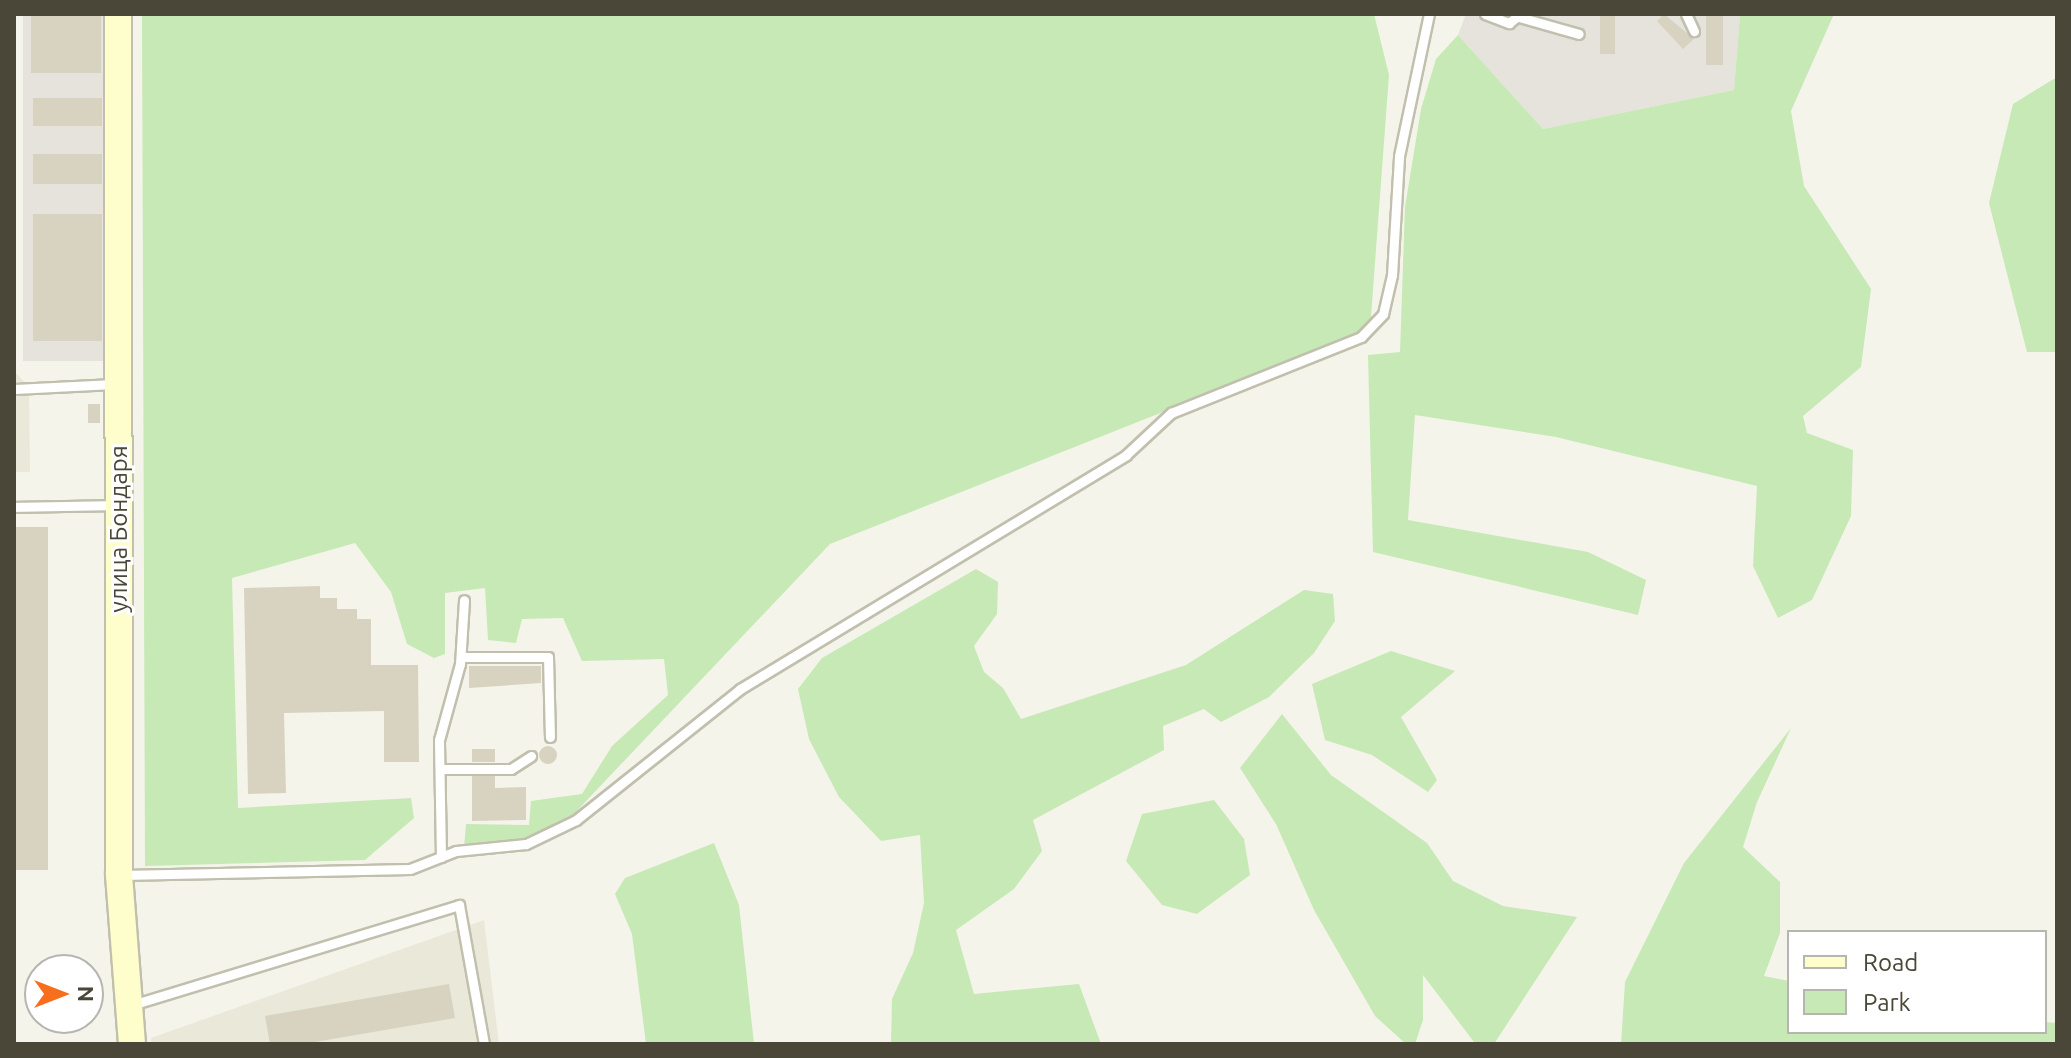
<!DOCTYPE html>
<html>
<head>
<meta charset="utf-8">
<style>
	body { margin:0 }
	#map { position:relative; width:2071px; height:1058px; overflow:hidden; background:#f5f4eb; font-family:Ubuntu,sans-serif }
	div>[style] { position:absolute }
	.residential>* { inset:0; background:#e9e8d9 }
	.industrial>* { inset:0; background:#e5e3dc; transform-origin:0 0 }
	.green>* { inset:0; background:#c6e9b5 }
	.building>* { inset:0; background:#d7d3c0; transform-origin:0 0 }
	.round { border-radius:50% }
	.roads { filter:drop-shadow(2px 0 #c1bfad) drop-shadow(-2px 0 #c1bfad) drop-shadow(0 2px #c1bfad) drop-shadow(0 -2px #c1bfad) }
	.service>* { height:9px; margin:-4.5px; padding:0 4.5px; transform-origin:4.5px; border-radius:4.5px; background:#fff }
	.secondary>* { height:26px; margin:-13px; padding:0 13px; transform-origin:13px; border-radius:13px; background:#fefdcc }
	span { translate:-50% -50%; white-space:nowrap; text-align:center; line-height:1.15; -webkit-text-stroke:6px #fff; paint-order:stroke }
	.street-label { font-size:24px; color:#4a4739 }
	.frame { position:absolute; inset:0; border:16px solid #4a4739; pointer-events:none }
	.legend { position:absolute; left:1787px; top:930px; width:260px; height:104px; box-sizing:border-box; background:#fff; border:2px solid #b7b5b0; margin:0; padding:10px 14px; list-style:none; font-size:24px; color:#4a4739 }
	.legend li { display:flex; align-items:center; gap:16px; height:40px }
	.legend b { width:40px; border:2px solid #b7b5b0 }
	.north { position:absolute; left:24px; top:954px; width:80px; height:80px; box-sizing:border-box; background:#fff; border:2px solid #b7b5b0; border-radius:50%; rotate:90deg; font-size:22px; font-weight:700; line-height:32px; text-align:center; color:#4a4739 }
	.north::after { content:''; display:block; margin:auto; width:28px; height:36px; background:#f86e1f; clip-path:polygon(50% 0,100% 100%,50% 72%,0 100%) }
</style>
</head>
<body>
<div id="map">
	<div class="residential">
		<div style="clip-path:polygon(14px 371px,29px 387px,30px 472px,14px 472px)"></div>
		<div style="clip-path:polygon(484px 920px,499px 1044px,152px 1044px,151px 1038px)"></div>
	</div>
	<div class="industrial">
		<div style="left:23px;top:14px;width:86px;height:347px"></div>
		<div style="clip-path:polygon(1466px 14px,1740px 14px,1734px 90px,1543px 129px,1458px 35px)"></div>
	</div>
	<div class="green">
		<div style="clip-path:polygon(142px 14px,1374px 14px,1389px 75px,1370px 330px,830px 544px,570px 818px,526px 841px,464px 847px,466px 824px,529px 825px,531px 801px,582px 794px,612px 746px,668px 695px,664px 659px,582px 661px,563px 618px,522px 619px,516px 643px,488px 640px,485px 588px,445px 593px,445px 654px,434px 658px,407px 644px,391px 592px,355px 543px,232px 578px,238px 808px,411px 798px,414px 818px,365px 860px,145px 866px)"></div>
		<div style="clip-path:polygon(1740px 14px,1834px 14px,1791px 111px,1804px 186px,1871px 289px,1861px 367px,1803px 416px,1807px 433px,1853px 450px,1851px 516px,1812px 600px,1778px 618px,1753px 566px,1757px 486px,1556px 437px,1415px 415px,1408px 520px,1588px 552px,1646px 580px,1638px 615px,1373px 552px,1368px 355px,1400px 352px,1405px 207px,1421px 109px,1436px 59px,1458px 35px,1543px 129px,1734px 90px)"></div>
		<div style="clip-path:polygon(2057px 77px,2057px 352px,2027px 352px,1989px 203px,2013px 104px)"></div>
		<div style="clip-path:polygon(976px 569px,998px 582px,997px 614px,974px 646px,984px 672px,1003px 688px,1021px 719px,1186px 665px,1304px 590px,1333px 594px,1335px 621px,1314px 653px,1269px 697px,1221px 722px,1204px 709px,1163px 726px,1164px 750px,1033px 820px,1042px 851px,1014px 889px,956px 930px,974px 994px,1079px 984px,1101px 1044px,891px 1044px,892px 999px,913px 953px,924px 903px,920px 835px,881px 841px,839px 797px,809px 739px,798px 689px,822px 658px)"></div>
		<div style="clip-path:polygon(1391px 651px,1455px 671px,1401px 717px,1437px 780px,1428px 792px,1372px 755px,1325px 740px,1312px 684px)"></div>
		<div style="clip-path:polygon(1282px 714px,1331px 775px,1427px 843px,1453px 881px,1503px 906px,1577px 917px,1494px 1044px,1474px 1042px,1423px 975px,1423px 1020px,1415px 1044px,1406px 1044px,1375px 1016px,1314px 910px,1276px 824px,1240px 768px)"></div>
		<div style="clip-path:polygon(1791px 728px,1757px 802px,1743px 847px,1780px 882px,1780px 933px,1764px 976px,1789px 981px,1789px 1032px,2045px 1032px,2045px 1022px,2057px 1023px,2057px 1044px,1621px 1044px,1625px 982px,1684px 863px)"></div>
		<div style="clip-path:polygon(1214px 800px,1244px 839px,1250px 875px,1197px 914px,1162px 905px,1126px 861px,1142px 814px)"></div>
		<div style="clip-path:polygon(714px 843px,739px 905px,754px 1044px,646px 1044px,632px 934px,615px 894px,625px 878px)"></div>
	</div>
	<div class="building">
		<div style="left:31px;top:14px;width:70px;height:59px"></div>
		<div style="left:1600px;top:14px;width:15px;height:40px"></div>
		<div style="clip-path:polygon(1664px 14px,1694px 39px,1683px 49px,1657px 21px)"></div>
		<div style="left:1706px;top:14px;width:17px;height:51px"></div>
		<div style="left:33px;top:98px;width:69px;height:28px"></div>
		<div style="left:33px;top:154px;width:69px;height:30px"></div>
		<div style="left:33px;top:214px;width:69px;height:127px"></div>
		<div style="left:88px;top:404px;width:12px;height:19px"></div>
		<div style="left:15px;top:527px;width:33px;height:343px"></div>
		<div style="clip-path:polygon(320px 586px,320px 598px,337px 598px,337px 609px,357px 609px,357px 619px,371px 619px,371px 665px,418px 665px,419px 762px,384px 762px,384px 711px,284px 713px,286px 793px,248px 794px,244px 588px)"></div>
		<div style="clip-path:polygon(469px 666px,541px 666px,541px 683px,469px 688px)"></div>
		<div class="round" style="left:539px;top:746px;width:18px;height:18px"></div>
		<div style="left:472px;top:749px;width:23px;height:13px"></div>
		<div style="clip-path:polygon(472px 776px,495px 776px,495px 788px,526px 787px,526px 820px,472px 821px)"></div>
		<div style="clip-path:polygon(449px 984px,455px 1018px,303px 1044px,270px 1044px,265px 1016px)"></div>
	</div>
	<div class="roads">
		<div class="service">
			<div style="left:1485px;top:14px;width:26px;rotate:21deg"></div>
			<div style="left:1509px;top:23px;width:14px;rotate:-39deg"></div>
			<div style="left:1686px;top:14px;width:19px;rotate:65deg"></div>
			<div style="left:1519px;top:17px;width:62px;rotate:15.8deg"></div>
			<div style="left:14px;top:389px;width:100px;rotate:-2.9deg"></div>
			<div style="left:14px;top:507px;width:101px;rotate:-1.1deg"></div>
			<div style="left:461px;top:657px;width:87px"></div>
			<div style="left:548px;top:657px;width:80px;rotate:88.6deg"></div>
			<div style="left:440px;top:769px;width:71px"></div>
			<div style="left:511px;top:769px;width:24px;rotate:-33deg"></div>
			<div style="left:441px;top:857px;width:117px;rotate:-91deg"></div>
			<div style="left:439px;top:740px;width:79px;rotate:-74.6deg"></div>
			<div style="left:460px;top:664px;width:64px;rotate:-86.4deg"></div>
			<div style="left:122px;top:875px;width:288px;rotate:-1.2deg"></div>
			<div style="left:410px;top:869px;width:49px;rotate:-21.4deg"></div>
			<div style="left:456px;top:851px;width:70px;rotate:-5.7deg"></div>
			<div style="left:526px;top:844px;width:55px;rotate:-25.6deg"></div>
			<div style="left:576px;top:820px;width:210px;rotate:-38.6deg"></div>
			<div style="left:740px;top:689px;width:451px;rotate:-31.2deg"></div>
			<div style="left:1126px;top:455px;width:62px;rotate:-43deg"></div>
			<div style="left:1171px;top:413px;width:205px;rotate:-21.8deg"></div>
			<div style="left:1361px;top:337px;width:32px;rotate:-46deg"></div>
			<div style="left:1383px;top:314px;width:40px;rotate:-77deg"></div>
			<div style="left:1392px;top:275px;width:119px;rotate:-86.6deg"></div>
			<div style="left:1399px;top:156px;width:145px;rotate:-78.1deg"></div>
			<div style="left:132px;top:1005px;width:342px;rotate:-17deg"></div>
			<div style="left:459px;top:905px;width:141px;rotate:79.8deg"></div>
		</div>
		<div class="secondary">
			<div style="left:118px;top:14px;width:861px;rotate:89.93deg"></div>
			<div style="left:119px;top:875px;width:169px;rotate:85.6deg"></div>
		</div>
	</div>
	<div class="street-label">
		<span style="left:119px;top:529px;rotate:-90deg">улица Бондаря</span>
	</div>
	<div class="frame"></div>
	<ul class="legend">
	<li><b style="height:10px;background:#fefdcc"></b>Road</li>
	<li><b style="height:22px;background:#c6e9b5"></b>Park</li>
	</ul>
	<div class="north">N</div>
</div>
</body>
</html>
